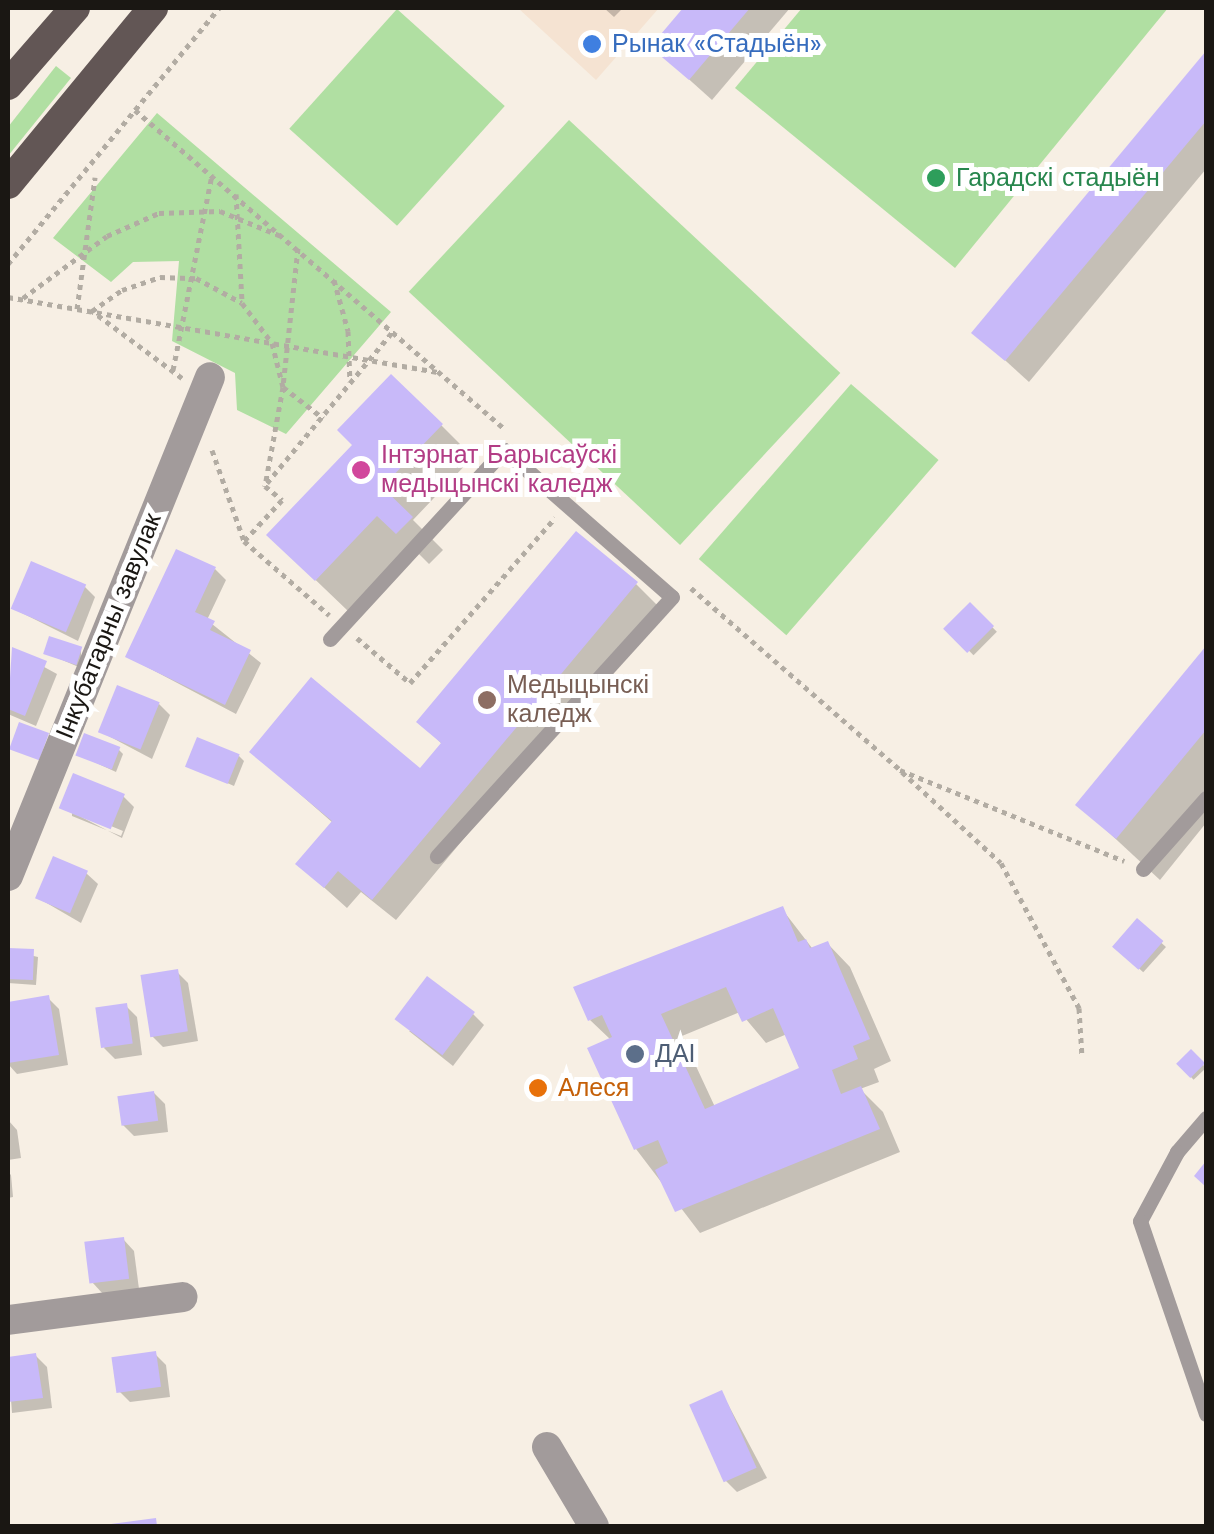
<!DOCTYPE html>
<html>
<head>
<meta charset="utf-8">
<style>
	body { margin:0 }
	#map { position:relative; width:1214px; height:1534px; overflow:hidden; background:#f7efe4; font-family:"Work Sans",sans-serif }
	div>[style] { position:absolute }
	.commercial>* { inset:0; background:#f5e3d2 }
	.green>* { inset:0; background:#b0dfa2; transform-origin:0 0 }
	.shadow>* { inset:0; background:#0003; transform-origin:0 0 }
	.building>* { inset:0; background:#c8b9f9; transform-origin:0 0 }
	.path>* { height:5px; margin-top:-2.5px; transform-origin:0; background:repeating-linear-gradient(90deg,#b2aca3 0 5px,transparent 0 10px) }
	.lane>* { height:15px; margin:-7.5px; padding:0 7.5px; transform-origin:7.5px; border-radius:7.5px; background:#a29b9b }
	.street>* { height:30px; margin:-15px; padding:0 15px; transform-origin:15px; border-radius:15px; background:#a29b9b }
	.primary>* { height:30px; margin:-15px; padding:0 15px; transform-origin:15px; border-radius:15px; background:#625655 }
	.dots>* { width:28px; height:28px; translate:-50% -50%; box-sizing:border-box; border:5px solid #fff; border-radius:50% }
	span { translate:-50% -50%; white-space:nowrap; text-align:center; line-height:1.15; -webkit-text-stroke:10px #fff; paint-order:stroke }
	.shop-label { font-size:25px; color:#366cbe }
	.left { translate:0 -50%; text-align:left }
	.leisure-label { font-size:25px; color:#27864d }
	.hotel-label { font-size:25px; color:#b23c85 }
	.street-label { font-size:25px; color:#1a1713 }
	.education-label { font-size:25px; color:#785e54 }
	.service-label { font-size:25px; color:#4e5e75 }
	.food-label { font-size:25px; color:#c56008 }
	.frame { position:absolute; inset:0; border:10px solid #1a1713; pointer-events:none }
</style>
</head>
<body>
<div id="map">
	<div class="commercial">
		<div style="clip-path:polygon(518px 8px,659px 8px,596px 80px)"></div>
	</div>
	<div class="green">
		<div style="clip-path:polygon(802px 8px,1168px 8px,955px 268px,735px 88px)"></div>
		<div style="left:397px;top:9px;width:145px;height:161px;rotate:42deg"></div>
		<div style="clip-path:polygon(56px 66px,71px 78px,8px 156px,8px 127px)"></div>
		<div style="clip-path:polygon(157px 113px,391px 312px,286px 434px,237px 410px,235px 373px,172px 341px,179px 261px,133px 262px,111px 282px,53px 238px)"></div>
		<div style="left:569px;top:120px;width:371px;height:235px;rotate:43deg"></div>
		<div style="left:851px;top:384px;width:116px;height:232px;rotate:41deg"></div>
	</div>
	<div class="shadow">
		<div style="clip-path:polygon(604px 8px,623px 8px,614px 17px)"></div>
		<div style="clip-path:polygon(687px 8px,790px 8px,712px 100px,653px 47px)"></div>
		<div style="clip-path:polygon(1206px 55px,1206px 169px,1029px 382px,974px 332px)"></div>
		<div style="clip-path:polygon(441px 425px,473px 457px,413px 520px,443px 550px,429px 564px,411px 546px,348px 611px,301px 566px)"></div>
		<div style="clip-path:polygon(215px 569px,226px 580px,207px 620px,261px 663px,236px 714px,128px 657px)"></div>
		<div style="clip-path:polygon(636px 584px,658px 606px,396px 920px,361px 892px,347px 908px,298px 864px,333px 823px,252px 752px,420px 772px,443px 745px,420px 722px)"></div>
		<div style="clip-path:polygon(84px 586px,95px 597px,78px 641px,14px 609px)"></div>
		<div style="left:970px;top:605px;width:38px;height:33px;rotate:45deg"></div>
		<div style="clip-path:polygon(81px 649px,81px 668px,46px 653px)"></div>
		<div style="clip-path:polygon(13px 650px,57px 674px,36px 726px,8px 714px)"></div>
		<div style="clip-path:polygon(1206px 650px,1206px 823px,1160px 880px,1078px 804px)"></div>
		<div style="clip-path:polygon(159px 704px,170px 715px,152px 759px,101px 732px)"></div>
		<div style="clip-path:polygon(118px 749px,123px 754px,116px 772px,79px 755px)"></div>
		<div style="clip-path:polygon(239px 756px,244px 761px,234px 786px,189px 766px)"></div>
		<div style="clip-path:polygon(evenodd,123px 796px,134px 807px,122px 838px,62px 807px,123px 796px,72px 810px,123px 831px,121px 836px,72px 816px,72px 810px)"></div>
		<div style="clip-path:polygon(86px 873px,98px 884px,81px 923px,38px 898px)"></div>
		<div style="clip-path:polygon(evenodd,782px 909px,812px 948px,828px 944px,850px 967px,891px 1061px,874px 1069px,879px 1082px,860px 1089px,883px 1112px,900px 1152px,700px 1233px,636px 1149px,611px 1040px,590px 1020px,782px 909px,740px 1012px,766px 1043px,787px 1034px,802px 1069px,715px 1107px,682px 1036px,740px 1012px)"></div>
		<div style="left:1137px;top:921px;width:39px;height:34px;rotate:42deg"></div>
		<div style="clip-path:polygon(8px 950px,38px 957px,36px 985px,8px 983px)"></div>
		<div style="clip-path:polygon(177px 972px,188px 983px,198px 1041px,163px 1047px,152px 1036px)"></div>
		<div style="clip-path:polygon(48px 998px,59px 1009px,68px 1065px,17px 1074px,8px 1064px,8px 1004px)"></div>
		<div style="clip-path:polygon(126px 1006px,137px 1017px,142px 1055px,115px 1059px,104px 1048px)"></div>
		<div style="clip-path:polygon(473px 1014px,484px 1025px,453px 1066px,409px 1031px)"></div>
		<div style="left:1191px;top:1052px;width:22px;height:17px;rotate:47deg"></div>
		<div style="clip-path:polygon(154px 1093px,165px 1104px,168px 1132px,134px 1136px,123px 1125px)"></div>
		<div style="clip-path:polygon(8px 1120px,17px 1130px,21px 1158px,8px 1160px)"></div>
		<div style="clip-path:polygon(8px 1172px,11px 1175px,13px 1197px,8px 1198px)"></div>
		<div style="clip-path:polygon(123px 1239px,134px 1251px,139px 1289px,103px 1294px,92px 1282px)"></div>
		<div style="clip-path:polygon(155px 1354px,166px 1365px,170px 1397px,130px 1402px,119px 1391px)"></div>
		<div style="clip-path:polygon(36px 1356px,47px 1367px,52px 1408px,12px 1413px,8px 1359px)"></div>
		<div style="clip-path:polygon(722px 1393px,767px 1478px,737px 1492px,726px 1481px)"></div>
	</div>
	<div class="building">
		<div style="clip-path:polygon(683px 8px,750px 8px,689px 80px,650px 47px)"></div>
		<div style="clip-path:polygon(1206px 51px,1206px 121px,1005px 361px,971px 333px)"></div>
		<div style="clip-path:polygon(391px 374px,443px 424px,382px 487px,413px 517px,396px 534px,377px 516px,315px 581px,266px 535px,352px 445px,337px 430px)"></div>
		<div style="clip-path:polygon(576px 531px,638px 582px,372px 900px,338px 871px,324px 888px,295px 864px,332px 821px,249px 752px,311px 677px,420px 768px,441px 743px,416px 722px)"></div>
		<div style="clip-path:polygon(176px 549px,216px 567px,195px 612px,215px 621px,210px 630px,251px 650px,225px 705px,125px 657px)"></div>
		<div style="left:31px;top:561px;width:60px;height:52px;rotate:23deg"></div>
		<div style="left:970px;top:602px;width:34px;height:38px;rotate:45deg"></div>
		<div style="left:49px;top:636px;width:35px;height:19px;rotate:18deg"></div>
		<div style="clip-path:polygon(1206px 646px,1206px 730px,1116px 839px,1075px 805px)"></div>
		<div style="clip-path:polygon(12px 647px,47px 661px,25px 716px,8px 709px)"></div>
		<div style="left:117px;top:685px;width:46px;height:51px;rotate:22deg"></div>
		<div style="left:19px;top:722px;width:32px;height:29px;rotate:20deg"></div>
		<div style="left:84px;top:733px;width:39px;height:24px;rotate:21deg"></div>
		<div style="left:197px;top:737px;width:46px;height:32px;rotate:22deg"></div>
		<div style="left:73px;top:773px;width:56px;height:38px;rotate:22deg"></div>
		<div style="left:53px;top:856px;width:38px;height:46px;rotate:23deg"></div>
		<div style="clip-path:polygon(evenodd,783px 906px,798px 942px,806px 939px,810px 948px,828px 941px,870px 1039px,853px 1046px,858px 1059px,832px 1070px,841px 1094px,861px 1086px,880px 1129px,675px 1212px,655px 1170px,668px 1163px,658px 1140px,634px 1150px,587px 1048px,612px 1037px,602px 1015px,588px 1021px,573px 987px,783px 906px,726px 987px,742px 1022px,773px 1008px,799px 1068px,705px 1109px,661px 1014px,726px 987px)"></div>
		<div style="left:1137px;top:918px;width:35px;height:38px;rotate:41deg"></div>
		<div style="left:8px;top:948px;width:26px;height:31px;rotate:2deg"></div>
		<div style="left:178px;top:969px;width:63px;height:38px;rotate:81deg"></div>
		<div style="left:427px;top:976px;width:60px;height:54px;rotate:37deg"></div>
		<div style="clip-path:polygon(49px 995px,59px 1055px,8px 1063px,8px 1002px)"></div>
		<div style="left:127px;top:1003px;width:41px;height:32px;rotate:82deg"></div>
		<div style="left:1191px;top:1049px;width:20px;height:21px;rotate:45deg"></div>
		<div style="left:154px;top:1091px;width:30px;height:37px;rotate:82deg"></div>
		<div style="clip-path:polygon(1206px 1161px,1206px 1187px,1194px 1176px)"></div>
		<div style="left:124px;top:1237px;width:42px;height:40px;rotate:83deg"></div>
		<div style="left:156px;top:1351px;width:36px;height:45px;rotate:82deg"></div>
		<div style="clip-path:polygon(36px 1353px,43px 1398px,8px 1402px,8px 1357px)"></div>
		<div style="left:722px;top:1390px;width:85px;height:36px;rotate:66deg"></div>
		<div style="clip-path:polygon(156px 1518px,157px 1526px,111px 1526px,111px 1524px)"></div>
	</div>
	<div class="path">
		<div style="left:135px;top:110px;width:487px;rotate:40.8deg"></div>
		<div style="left:236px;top:194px;width:109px;rotate:86.8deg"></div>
		<div style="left:242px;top:303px;width:50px;rotate:53.1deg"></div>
		<div style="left:272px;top:343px;width:45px;rotate:76deg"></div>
		<div style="left:283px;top:387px;width:101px;rotate:100.3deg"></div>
		<div style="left:265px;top:486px;width:22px;rotate:39deg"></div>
		<div style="left:282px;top:500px;width:56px;rotate:132.8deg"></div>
		<div style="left:244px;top:541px;width:113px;rotate:41deg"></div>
		<div style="left:298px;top:248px;width:140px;rotate:96.2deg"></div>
		<div style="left:283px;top:387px;width:51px;rotate:37.8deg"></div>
		<div style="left:8px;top:264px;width:332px;rotate:-50.5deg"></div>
		<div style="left:334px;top:280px;width:53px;rotate:74.6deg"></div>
		<div style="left:348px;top:331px;width:51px;rotate:87.8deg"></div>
		<div style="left:8px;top:297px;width:436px;rotate:9.9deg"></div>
		<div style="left:23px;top:298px;width:104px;rotate:-36.4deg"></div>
		<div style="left:107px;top:236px;width:57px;rotate:-23.9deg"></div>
		<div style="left:159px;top:213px;width:61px;rotate:-1.9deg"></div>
		<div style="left:220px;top:211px;width:66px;rotate:22.3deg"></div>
		<div style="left:77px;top:309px;width:133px;rotate:-82.2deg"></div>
		<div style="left:173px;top:370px;width:200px;rotate:-78.7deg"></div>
		<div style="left:182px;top:378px;width:112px;rotate:-143.3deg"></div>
		<div style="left:92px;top:311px;width:37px;rotate:-35deg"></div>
		<div style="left:122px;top:290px;width:40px;rotate:-18.9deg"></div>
		<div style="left:160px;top:277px;width:36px;rotate:2deg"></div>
		<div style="left:196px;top:278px;width:52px;rotate:28.5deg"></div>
		<div style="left:212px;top:450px;width:96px;rotate:70.6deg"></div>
		<div style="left:267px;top:483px;width:199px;rotate:-50.3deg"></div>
		<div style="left:691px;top:588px;width:277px;rotate:41deg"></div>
		<div style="left:900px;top:770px;width:242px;rotate:22.1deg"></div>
		<div style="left:357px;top:638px;width:70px;rotate:40.3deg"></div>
		<div style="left:410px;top:683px;width:220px;rotate:-48.7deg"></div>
		<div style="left:902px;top:772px;width:134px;rotate:42.6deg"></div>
		<div style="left:1001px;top:863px;width:165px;rotate:61.7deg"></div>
		<div style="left:1079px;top:1008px;width:49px;rotate:86.5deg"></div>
	</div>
	<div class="lane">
		<div style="left:330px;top:639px;width:257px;rotate:-47.4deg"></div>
		<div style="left:504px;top:450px;width:223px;rotate:41.2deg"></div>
		<div style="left:672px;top:597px;width:350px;rotate:132.2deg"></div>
		<div style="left:1143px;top:869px;width:95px;rotate:-48.4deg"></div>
		<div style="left:1206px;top:1118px;width:45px;rotate:130.5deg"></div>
		<div style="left:1177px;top:1152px;width:78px;rotate:118.2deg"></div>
		<div style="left:1140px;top:1221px;width:204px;rotate:71.1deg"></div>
	</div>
	<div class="street">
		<div style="left:8px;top:876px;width:538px;rotate:-67.96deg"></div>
		<div style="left:8px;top:1320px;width:176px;rotate:-7.5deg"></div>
		<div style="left:547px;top:1447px;width:92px;rotate:59.3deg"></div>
	</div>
	<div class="primary">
		<div style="left:8px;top:85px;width:102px;rotate:-49deg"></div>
		<div style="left:8px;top:184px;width:228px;rotate:-50.5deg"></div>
	</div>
	<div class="dots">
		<div style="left:592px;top:44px;background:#3f7fe0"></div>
		<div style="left:936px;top:178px;background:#2e9e5b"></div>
		<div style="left:361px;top:470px;background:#d1479c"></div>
		<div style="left:487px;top:700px;background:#8d6e63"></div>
		<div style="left:635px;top:1054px;background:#5c6f8a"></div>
		<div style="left:538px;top:1088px;background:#e8710a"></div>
	</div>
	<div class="shop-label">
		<span class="left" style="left:612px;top:44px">Рынак «Стадыён»</span>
	</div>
	<div class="leisure-label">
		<span class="left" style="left:956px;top:178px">Гарадскі стадыён</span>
	</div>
	<div class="hotel-label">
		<span class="left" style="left:381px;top:470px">Інтэрнат Барысаўскі<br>медыцынскі каледж</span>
	</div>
	<div class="street-label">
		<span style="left:109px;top:626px;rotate:-68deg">Інкубатарны завулак</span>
	</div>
	<div class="education-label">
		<span class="left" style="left:507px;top:700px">Медыцынскі<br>каледж</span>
	</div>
	<div class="service-label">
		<span class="left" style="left:655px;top:1054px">ДАІ</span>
	</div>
	<div class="food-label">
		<span class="left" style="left:558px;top:1088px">Алеся</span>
	</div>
	<div class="frame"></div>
</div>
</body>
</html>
